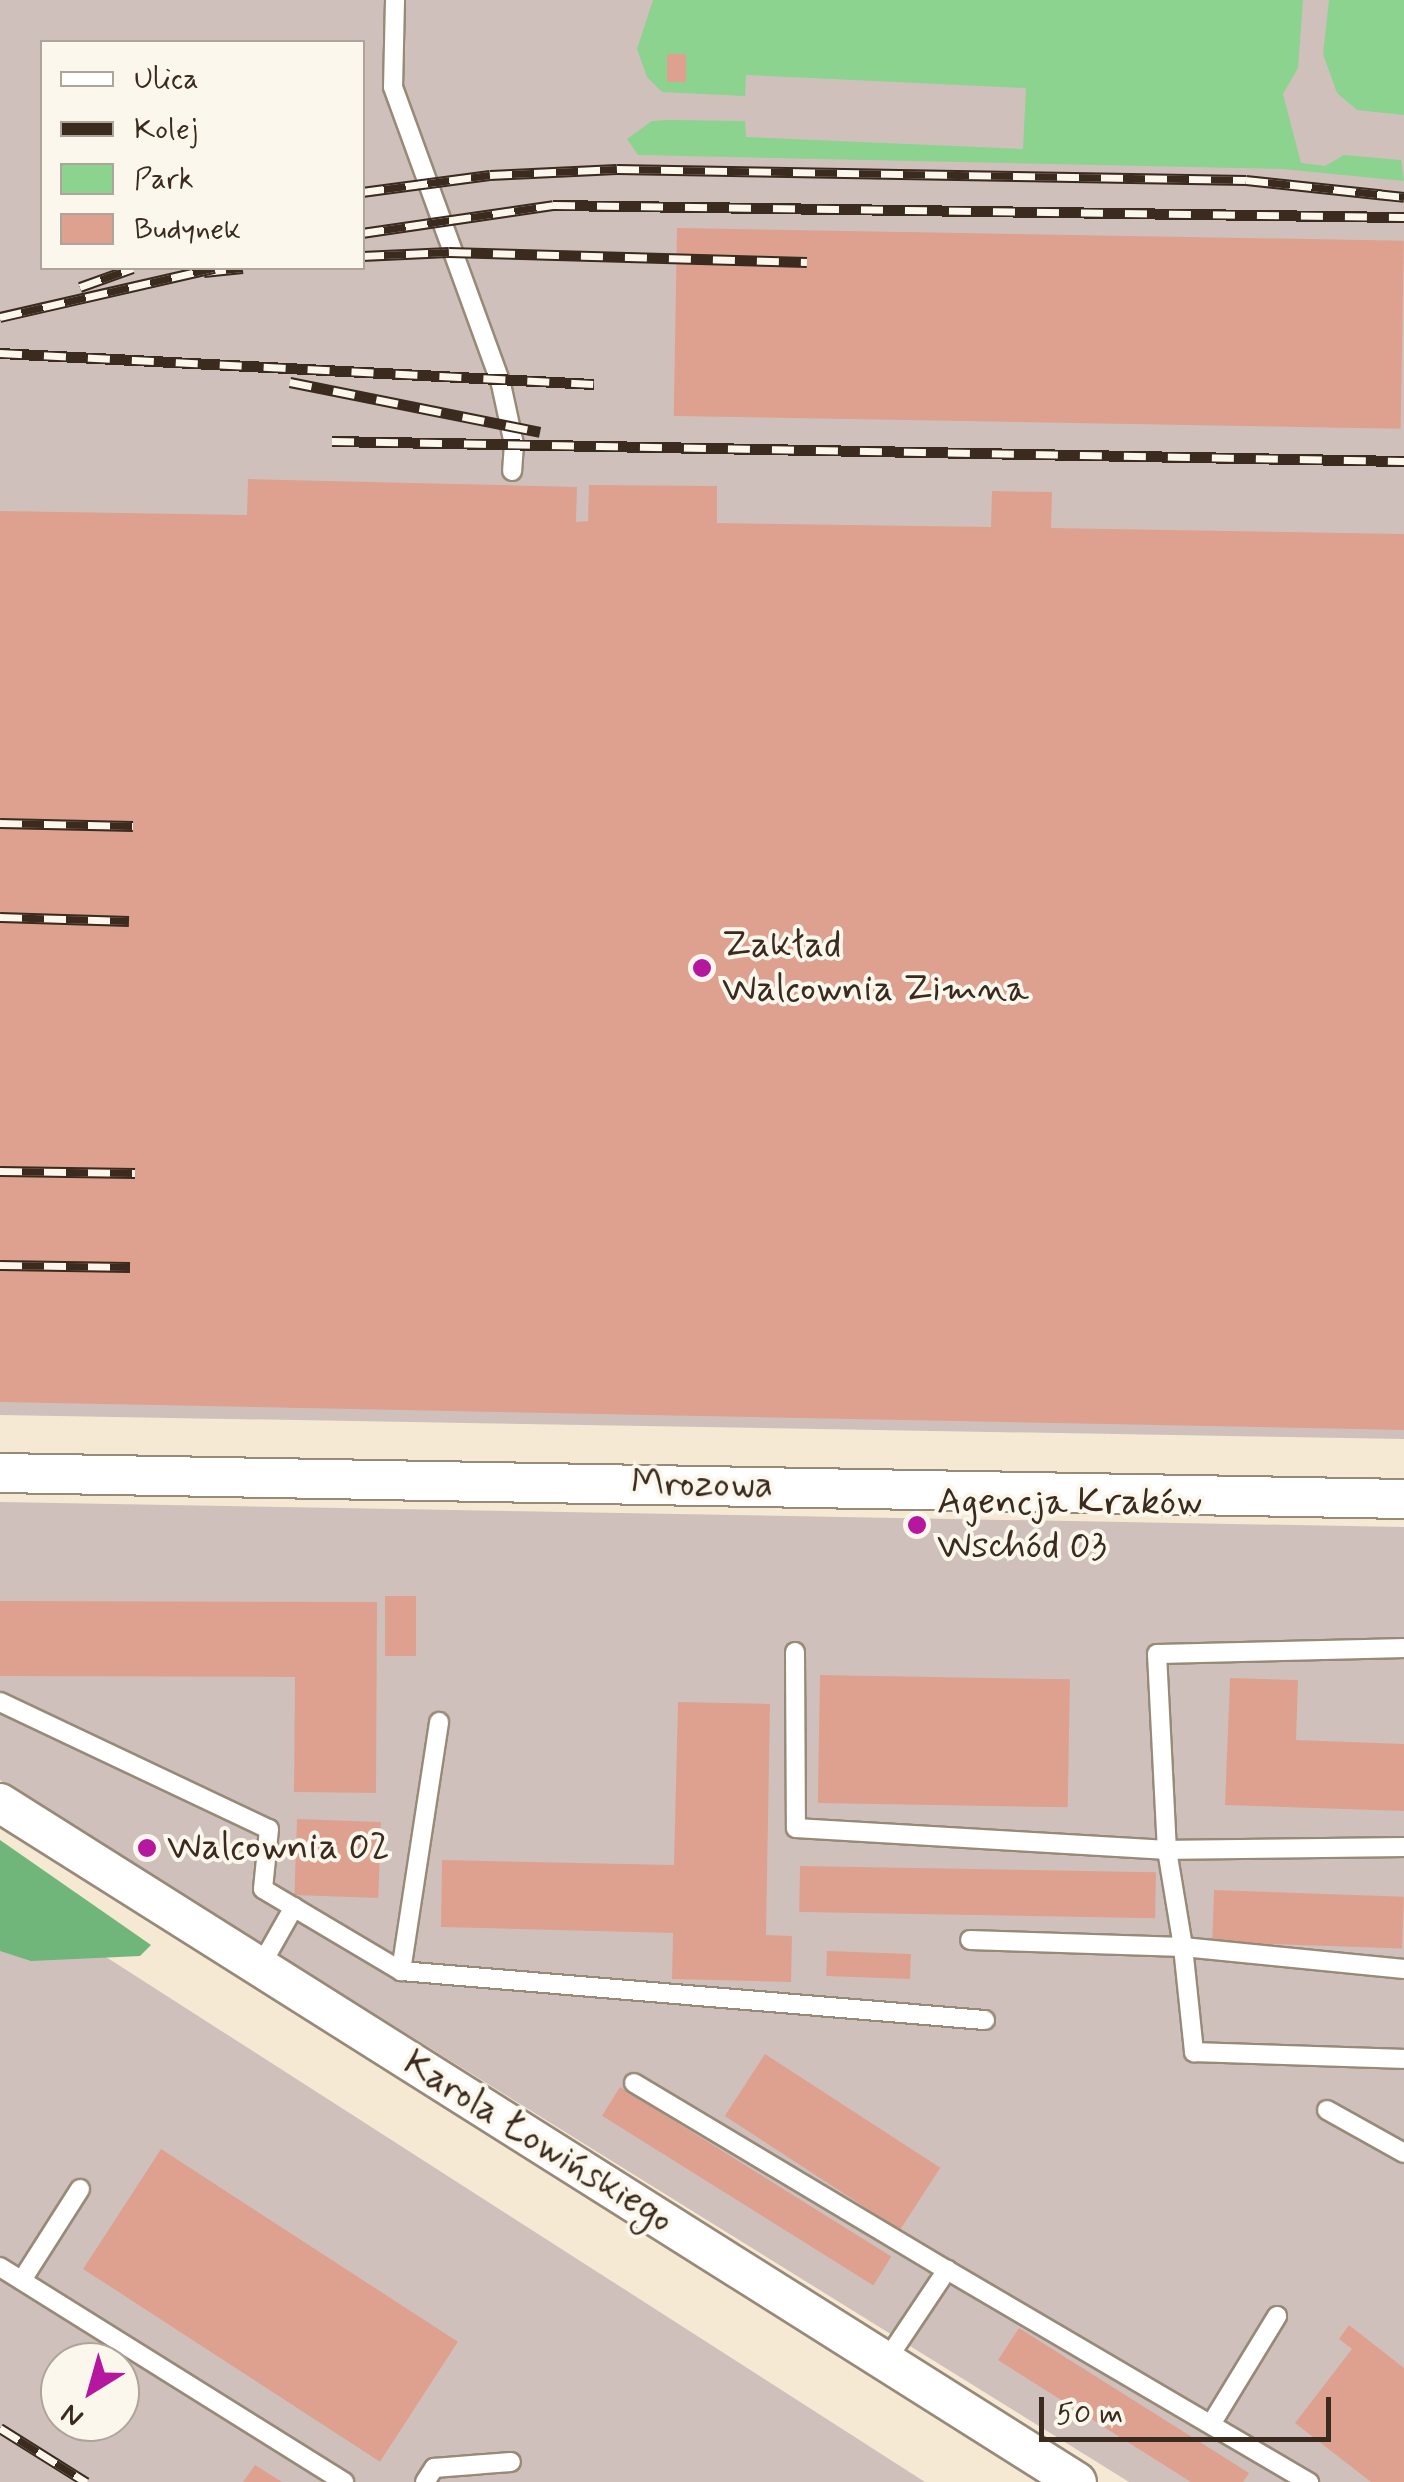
<!DOCTYPE html>
<html>
<head>
<meta charset="utf-8">
<style>
	body { margin:0 }
	#map { position:relative; width:1404px; height:2482px; overflow:hidden; background:#f6e9d3; font-family:Mynerve,sans-serif }
	div>[style] { position:absolute }
	.industrial>* { inset:0; background:#d0c0bc }
	.green>* { inset:0; background:#8bd38f }
	.forest>* { inset:0; background:#70b57a }
	.building>* { inset:0; background:#dea18f; transform-origin:0 0 }
	.roads { filter:drop-shadow(2px 0 #988a78) drop-shadow(-2px 0 #988a78) drop-shadow(0 2px #988a78) drop-shadow(0 -2px #988a78) }
	.service>* { height:18px; margin:-9px; padding:0 9px; transform-origin:9px; border-radius:9px; background:#fff }
	.minor>* { height:38px; margin:-19px; padding:0 19px; transform-origin:19px; border-radius:19px; background:#fff }
	.rail>* { height:11px; margin-top:-5.5px; transform-origin:0; background:repeating-linear-gradient(90deg,#fbf7ec 0 22px,#3b2a1e 0 44px); box-sizing:border-box; border-block:2px solid #3b2a1e }
	.dots>* { width:28px; height:28px; translate:-50% -50%; box-sizing:border-box; border:5px solid #fbf7ec; border-radius:50% }
	span { translate:-50% -50%; white-space:nowrap; text-align:center; line-height:1.15; -webkit-text-stroke:8px #fbf7ec; paint-order:stroke }
	.poi-label { font-size:38px; color:#3b2a1e }
	.left { translate:0 -50%; text-align:left }
	.street-label { font-size:38px; color:#3b2a1e }
	.legend { position:absolute; left:40px; top:40px; width:325px; height:230px; box-sizing:border-box; background:#fbf7ec; border:2px solid #aea59a; margin:0; padding:12px 18px; list-style:none; font-size:30px; color:#3b2a1e }
	.legend li { display:flex; align-items:center; gap:20px; height:50px }
	.legend b { width:50px; border:2px solid #aea59a }
	.north { position:absolute; left:40px; top:2342px; width:100px; height:100px; box-sizing:border-box; background:#fbf7ec; border:2px solid #aea59a; border-radius:50%; rotate:217deg; font-size:28px; font-weight:700; line-height:40px; text-align:center; color:#3b2a1e }
	.north::after { content:''; display:block; margin:auto; width:35px; height:45px; background:#b5179e; clip-path:polygon(50% 0,100% 100%,50% 72%,0 100%) }
	.scale { position:absolute; left:1039px; top:2397px; width:292px; height:45px; box-sizing:border-box; border:5px solid #3b2a1e; border-top:0; padding-left:12px; font-size:30px; line-height:35px; white-space:nowrap; color:#3b2a1e; -webkit-text-stroke:8px #fbf7ec; paint-order:stroke }
</style>
</head>
<body>
<div id="map">
	<div class="industrial">
		<div style="clip-path:polygon(evenodd,0 0,1404px 0,1404px 1439px,0 1415px,0 0,42px 42px,362px 42px,362px 268px,42px 268px,42px 42px)"></div>
		<div style="clip-path:polygon(0 1502px,1404px 1527px,1404px 2482px,1129px 2482px,6px 1785px,0 1780px)"></div>
		<div style="clip-path:polygon(evenodd,0 1889px,925px 2482px,0 2482px,0 1889px,60px 2362px,120px 2362px,120px 2422px,60px 2422px,60px 2362px)"></div>
	</div>
	<div class="green">
		<div style="clip-path:polygon(653px 0,1303px 0,1298px 68px,1283px 94px,1301px 163px,1325px 166px,1344px 155px,1401px 160px,1404px 181px,1283px 169px,638px 155px,627px 139px,652px 121px,667px 120px,745px 121px,746px 137px,1023px 149px,1026px 88px,746px 75px,745px 96px,662px 92px,647px 77px,637px 49px)"></div>
		<div style="clip-path:polygon(1329px 0,1404px 0,1404px 115px,1357px 110px,1337px 93px,1323px 54px)"></div>
	</div>
	<div class="forest">
		<div style="clip-path:polygon(0 1840px,151px 1945px,140px 1956px,31px 1961px,0 1951px)"></div>
	</div>
	<div class="building">
		<div style="left:667px;top:54px;width:19px;height:28px"></div>
		<div style="left:677px;top:228px;width:727px;height:188px;rotate:1deg"></div>
		<div style="clip-path:polygon(248px 479px,577px 487px,576px 522px,588px 521px,589px 485px,717px 486px,717px 523px,991px 527px,992px 491px,1052px 492px,1051px 528px,1404px 534px,1404px 1430px,0 1402px,0 511px,247px 515px)"></div>
		<div style="left:385px;top:1596px;width:31px;height:60px"></div>
		<div style="clip-path:polygon(0 1601px,377px 1602px,376px 1793px,294px 1792px,295px 1677px,0 1676px)"></div>
		<div style="left:820px;top:1675px;width:250px;height:128px;rotate:1deg"></div>
		<div style="clip-path:polygon(1230px 1678px,1298px 1680px,1296px 1740px,1404px 1744px,1404px 1811px,1225px 1805px)"></div>
		<div style="clip-path:polygon(678px 1702px,770px 1704px,766px 1935px,792px 1936px,791px 1982px,672px 1979px,673px 1933px,441px 1927px,442px 1860px,674px 1865px)"></div>
		<div style="left:297px;top:1819px;width:84px;height:76px;rotate:2deg"></div>
		<div style="left:800px;top:1866px;width:356px;height:46px;rotate:1deg"></div>
		<div style="left:1214px;top:1890px;width:190px;height:52px;rotate:2deg"></div>
		<div style="left:827px;top:1951px;width:84px;height:25px;rotate:2deg"></div>
		<div style="left:765px;top:2054px;width:209px;height:74px;rotate:33deg"></div>
		<div style="left:620px;top:2087px;width:320px;height:34px;rotate:32deg"></div>
		<div style="left:161px;top:2149px;width:354px;height:143px;rotate:33deg"></div>
		<div style="clip-path:polygon(1349px 2325px,1404px 2368px,1404px 2482px,1371px 2482px,1295px 2423px,1352px 2349px,1339px 2339px)"></div>
		<div style="clip-path:polygon(1019px 2328px,1249px 2473px,1243px 2482px,1191px 2482px,998px 2360px)"></div>
		<div style="clip-path:polygon(255px 2465px,282px 2482px,243px 2482px)"></div>
	</div>
	<div class="roads">
		<div class="service">
			<div style="left:395px;top:0;width:87px;rotate:91.3deg"></div>
			<div style="left:393px;top:87px;width:316px;rotate:70deg"></div>
			<div style="left:501px;top:384px;width:61px;rotate:77.8deg"></div>
			<div style="left:514px;top:444px;width:27px;rotate:94deg"></div>
			<div style="left:1404px;top:1648px;width:247px;rotate:178.6deg"></div>
			<div style="left:1157px;top:1654px;width:196px;rotate:87.1deg"></div>
			<div style="left:1167px;top:1850px;width:237px;rotate:-0.7deg"></div>
			<div style="left:795px;top:1652px;width:176px;rotate:89.7deg"></div>
			<div style="left:796px;top:1828px;width:372px;rotate:3.4deg"></div>
			<div style="left:1167px;top:1850px;width:98px;rotate:80.6deg"></div>
			<div style="left:1183px;top:1947px;width:213px;rotate:-178.1deg"></div>
			<div style="left:0;top:1702px;width:297px;rotate:25.3deg"></div>
			<div style="left:269px;top:1829px;width:60px;rotate:95.7deg"></div>
			<div style="left:263px;top:1889px;width:161px;rotate:30.7deg"></div>
			<div style="left:401px;top:1971px;width:252px;rotate:-81.3deg"></div>
			<div style="left:260px;top:1967px;width:69px;rotate:-60.5deg"></div>
			<div style="left:1404px;top:1969px;width:222px;rotate:-174.3deg"></div>
			<div style="left:1183px;top:1947px;width:106px;rotate:84deg"></div>
			<div style="left:1194px;top:2052px;width:210px;rotate:1.9deg"></div>
			<div style="left:401px;top:1971px;width:586px;rotate:4.8deg"></div>
			<div style="left:634px;top:2083px;width:365px;rotate:30.9deg"></div>
			<div style="left:1327px;top:2110px;width:88px;rotate:29.2deg"></div>
			<div style="left:0;top:2267px;width:406px;rotate:32deg"></div>
			<div style="left:22px;top:2280px;width:108px;rotate:-57.5deg"></div>
			<div style="left:886px;top:2361px;width:110px;rotate:-56.2deg"></div>
			<div style="left:947px;top:2270px;width:420px;rotate:30.4deg"></div>
			<div style="left:1213px;top:2421px;width:123px;rotate:-58.6deg"></div>
			<div style="left:425px;top:2482px;width:17px;rotate:-57deg"></div>
			<div style="left:434px;top:2468px;width:77px;rotate:-4.5deg"></div>
		</div>
		<div class="minor">
			<div style="left:0;top:1473px;width:1404px;rotate:1.06deg"></div>
			<div style="left:0;top:1803px;width:1273px;rotate:32.23deg"></div>
		</div>
	</div>
	<div class="rail">
		<div style="left:362px;top:192px;width:129px;rotate:-7.6deg"></div>
		<div style="left:490px;top:175px;width:127px;rotate:-2.7deg"></div>
		<div style="left:617px;top:169px;width:629px;rotate:1deg"></div>
		<div style="left:1246px;top:180px;width:159px;rotate:6.1deg"></div>
		<div style="left:362px;top:233px;width:193px;rotate:-8.3deg"></div>
		<div style="left:553px;top:205px;width:851px;rotate:0.81deg"></div>
		<div style="left:362px;top:256px;width:87px;rotate:-2.6deg"></div>
		<div style="left:449px;top:252px;width:358px;rotate:1.6deg"></div>
		<div style="left:204px;top:272px;width:39px;rotate:-6deg"></div>
		<div style="left:80px;top:287px;width:56px;rotate:-19.7deg"></div>
		<div style="left:0;top:317px;width:220px;rotate:-12.9deg"></div>
		<div style="left:0;top:353px;width:595px;rotate:2.99deg"></div>
		<div style="left:290px;top:382px;width:255px;rotate:11.3deg"></div>
		<div style="left:332px;top:441px;width:1072px;rotate:1.07deg"></div>
		<div style="left:0;top:823px;width:133px;rotate:1.3deg"></div>
		<div style="left:0;top:917px;width:129px;rotate:1.8deg"></div>
		<div style="left:0;top:1171px;width:135px;rotate:0.8deg"></div>
		<div style="left:0;top:1265px;width:130px;rotate:0.9deg"></div>
		<div style="left:0;top:2428px;width:102px;rotate:32.1deg"></div>
	</div>
	<div class="dots">
		<div style="left:702px;top:968px;background:#b5179e"></div>
		<div style="left:917px;top:1525px;background:#b5179e"></div>
		<div style="left:147px;top:1848px;background:#b5179e"></div>
	</div>
	<div class="poi-label">
		<span class="left" style="left:722px;top:968px">Zakład<br>Walcownia Zimna</span>
		<span class="left" style="left:937px;top:1525px">Agencja Kraków<br>Wschód 03</span>
		<span class="left" style="left:167px;top:1848px">Walcownia 02</span>
	</div>
	<div class="street-label">
		<span style="left:702px;top:1485px;rotate:1deg">Mrozowa</span>
		<span style="left:538px;top:2142px;rotate:32deg">Karola Łowińskiego</span>
	</div>
	<ul class="legend">
	<li><b style="height:12px;background:#fff"></b>Ulica</li>
	<li><b style="height:12px;background:#3b2a1e"></b>Kolej</li>
	<li><b style="height:28px;background:#8bd38f"></b>Park</li>
	<li><b style="height:28px;background:#dea18f"></b>Budynek</li>
	</ul>
	<div class="north">N</div>
	<div class="scale">50 m</div>
</div>
</body>
</html>
